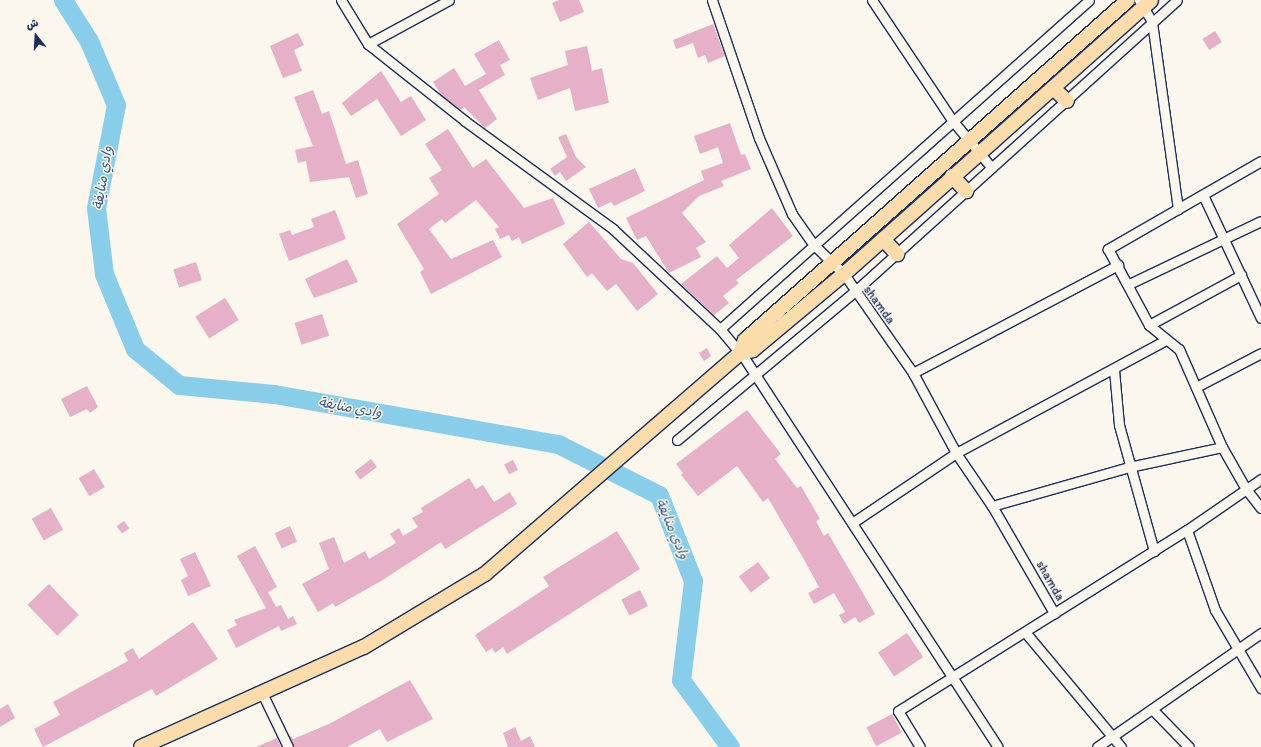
<!DOCTYPE html>
<html>
<head>
<meta charset="utf-8">
<style>
	body { margin:0 }
	#map { position:relative; width:1261px; height:747px; overflow:hidden; background:#fbf7ec; font-family:Itim,"Playpen Sans Arabic",sans-serif }
	div>[style] { position:absolute }
	.river>* { height:19px; margin:-9.5px; padding:0 9.5px; transform-origin:9.5px; border-radius:9.5px; background:#88ceea }
	.building>* { inset:0; background:#e6b0c8; transform-origin:0 0 }
	.roads { filter:drop-shadow(1px 0 #1b2f5e) drop-shadow(-1px 0 #1b2f5e) drop-shadow(0 1px #1b2f5e) drop-shadow(0 -1px #1b2f5e) }
	.street>* { height:9px; margin:-4.5px; padding:0 4.5px; transform-origin:4.5px; border-radius:4.5px; background:#fbf7ec }
	.primary>* { height:14px; margin:-7px; padding:0 7px; transform-origin:7px; border-radius:7px; background:#fddcac }
	span { translate:-50% -50%; white-space:nowrap; text-align:center; line-height:1.15; -webkit-text-stroke:3px #fbf7ec; paint-order:stroke }
	.street-label { font-size:13px; color:#1b2f5e }
	.water-label { font-size:14px; color:#365781; font-style:italic }
	.north { position:absolute; left:16px; top:16px; width:40px; height:40px; -webkit-text-stroke:3px #fbf7ec; paint-order:stroke; rotate:342deg; font-size:11px; font-weight:700; line-height:16px; text-align:center; color:#1b2f5e }
	.north::after { content:''; display:block; margin:auto; width:14px; height:18px; background:#1b2f5e; clip-path:polygon(50% 0,100% 100%,50% 72%,0 100%) }
</style>
</head>
<body>
<div id="map">
	<div class="river">
		<div style="left:63px;top:0;width:49px;rotate:57.6deg"></div>
		<div style="left:89px;top:41px;width:69px;rotate:67.1deg"></div>
		<div style="left:116px;top:105px;width:105px;rotate:101deg"></div>
		<div style="left:96px;top:208px;width:66px;rotate:83.1deg"></div>
		<div style="left:104px;top:274px;width:81px;rotate:67.5deg"></div>
		<div style="left:135px;top:349px;width:57px;rotate:39.3deg"></div>
		<div style="left:179px;top:385px;width:95px;rotate:5.4deg"></div>
		<div style="left:274px;top:394px;width:288px;rotate:10deg"></div>
		<div style="left:558px;top:444px;width:113px;rotate:26.8deg"></div>
		<div style="left:659px;top:495px;width:92px;rotate:68.4deg"></div>
		<div style="left:693px;top:581px;width:100px;rotate:96.9deg"></div>
		<div style="left:681px;top:680px;width:83px;rotate:53.8deg"></div>
	</div>
	<div class="building">
		<div style="clip-path:polygon(559px 0,579px 0,584px 12px,560px 22px,552px 3px)"></div>
		<div style="clip-path:polygon(713px 24px,725px 56px,708px 63px,705px 55px,698px 58px,693px 43px,676px 49px,673px 40px)"></div>
		<div style="left:1215px;top:31px;width:13px;height:15px;rotate:58deg"></div>
		<div style="clip-path:polygon(298px 33px,304px 45px,294px 50px,302px 71px,283px 78px,270px 46px)"></div>
		<div style="clip-path:polygon(499px 40px,510px 60px,500px 65px,505px 75px,479px 90px,497px 119px,485px 128px,464px 107px,460px 110px,441px 95px,433px 82px,454px 68px,465px 86px,486px 74px,474px 54px)"></div>
		<div style="clip-path:polygon(587px 46px,592px 71px,602px 68px,609px 103px,575px 111px,570px 88px,538px 100px,530px 78px,568px 65px,565px 51px)"></div>
		<div style="clip-path:polygon(381px 71px,401px 102px,411px 96px,426px 120px,401px 136px,377px 99px,351px 116px,342px 103px)"></div>
		<div style="clip-path:polygon(313px 90px,322px 114px,329px 111px,346px 164px,358px 160px,368px 194px,356px 198px,349px 177px,310px 182px,306px 161px,298px 163px,295px 150px,313px 146px,294px 97px)"></div>
		<div style="clip-path:polygon(730px 123px,741px 155px,745px 154px,751px 169px,721px 181px,724px 186px,699px 196px,682px 213px,706px 242px,696px 248px,701px 257px,669px 273px,646px 236px,637px 240px,626px 218px,704px 180px,701px 171px,723px 163px,718px 147px,700px 154px,694px 136px)"></div>
		<div style="clip-path:polygon(448px 129px,473px 168px,486px 159px,524px 208px,553px 198px,565px 224px,522px 244px,519px 237px,512px 241px,509px 235px,500px 239px,495px 229px,499px 227px,476px 200px,445px 223px,442px 219px,429px 229px,451px 259px,493px 240px,502px 257px,431px 294px,420px 272px,424px 269px,397px 224px,439px 194px,429px 178px,442px 170px,425px 144px)"></div>
		<div style="clip-path:polygon(566px 134px,576px 157px,586px 167px,566px 181px,560px 172px,555px 176px,550px 169px,567px 157px,558px 137px)"></div>
		<div style="clip-path:polygon(635px 168px,645px 191px,614px 206px,611px 202px,598px 208px,589px 189px)"></div>
		<div style="clip-path:polygon(772px 208px,793px 236px,736px 280px,739px 283px,723px 296px,729px 303px,714px 315px,681px 284px,717px 256px,727px 268px,739px 258px,729px 245px)"></div>
		<div style="clip-path:polygon(335px 210px,346px 239px,289px 261px,279px 234px,290px 230px,292px 235px,314px 227px,311px 219px)"></div>
		<div style="clip-path:polygon(589px 222px,621px 259px,633px 263px,658px 294px,637px 311px,616px 284px,607px 291px,592px 273px,587px 277px,563px 244px)"></div>
		<div style="clip-path:polygon(347px 259px,358px 282px,314px 298px,305px 279px)"></div>
		<div style="left:196px;top:262px;width:19px;height:24px;rotate:72deg"></div>
		<div style="left:225px;top:298px;width:26px;height:35px;rotate:58deg"></div>
		<div style="left:322px;top:314px;width:23px;height:29px;rotate:72deg"></div>
		<div style="clip-path:polygon(707px 348px,711px 356px,704px 361px,699px 353px)"></div>
		<div style="clip-path:polygon(87px 386px,98px 407px,90px 413px,87px 409px,70px 417px,61px 399px)"></div>
		<div style="clip-path:polygon(747px 410px,781px 454px,775px 459px,797px 488px,801px 486px,820px 519px,816px 521px,824px 536px,828px 533px,875px 614px,859px 623px,855px 617px,844px 624px,839px 615px,845px 612px,834px 593px,814px 604px,808px 593px,819px 587px,806px 563px,768px 498px,763px 502px,737px 466px,698px 496px,681px 475px,683px 473px,676px 464px)"></div>
		<div style="left:371px;top:459px;width:10px;height:21px;rotate:53deg"></div>
		<div style="left:513px;top:460px;width:11px;height:10px;rotate:63deg"></div>
		<div style="left:94px;top:469px;width:21px;height:18px;rotate:59deg"></div>
		<div style="clip-path:polygon(469px 478px,476px 489px,483px 485px,494px 502px,510px 492px,517px 504px,445px 549px,441px 542px,381px 581px,335px 607px,333px 603px,318px 612px,302px 584px,329px 569px,319px 543px,334px 537px,344px 563px,365px 551px,369px 559px,396px 543px,390px 534px,399px 528px,403px 536px,418px 527px,412px 518px,423px 512px,421px 508px)"></div>
		<div style="left:51px;top:508px;width:25px;height:22px;rotate:61deg"></div>
		<div style="left:124px;top:521px;width:9px;height:9px;rotate:54deg"></div>
		<div style="left:290px;top:526px;width:17px;height:17px;rotate:65deg"></div>
		<div style="clip-path:polygon(617px 531px,640px 569px,507px 654px,503px 647px,495px 653px,492px 648px,486px 652px,475px 635px,549px 586px,543px 577px)"></div>
		<div style="clip-path:polygon(255px 546px,277px 587px,268px 592px,276px 607px,281px 605px,288px 619px,293px 616px,297px 624px,281px 631px,279px 626px,236px 648px,227px 630px,237px 625px,234px 620px,266px 608px,237px 556px)"></div>
		<div style="clip-path:polygon(195px 552px,211px 586px,188px 596px,181px 580px,188px 576px,180px 559px)"></div>
		<div style="left:758px;top:562px;width:20px;height:24px;rotate:53deg"></div>
		<div style="left:49px;top:584px;width:43px;height:30px;rotate:46deg"></div>
		<div style="left:640px;top:590px;width:18px;height:21px;rotate:63deg"></div>
		<div style="clip-path:polygon(193px 622px,218px 659px,156px 696px,152px 689px,43px 747px,34px 729px,60px 715px,53px 702px,128px 661px,124px 653px,133px 648px,139px 659px)"></div>
		<div style="left:907px;top:633px;width:29px;height:35px;rotate:56deg"></div>
		<div style="clip-path:polygon(410px 680px,433px 719px,387px 742px,380px 729px,347px 747px,294px 747px,288px 733px,293px 739px,329px 724px)"></div>
		<div style="clip-path:polygon(8px 704px,15px 718px,0 727px,0 709px)"></div>
		<div style="left:892px;top:714px;width:21px;height:29px;rotate:62deg"></div>
		<div style="clip-path:polygon(515px 727px,521px 741px,530px 736px,535px 747px,508px 747px,503px 733px)"></div>
		<div style="clip-path:polygon(277px 738px,281px 747px,256px 747px)"></div>
	</div>
	<div class="roads">
		<div class="street">
			<div style="left:341px;top:0;width:52px;rotate:58.5deg"></div>
			<div style="left:368px;top:44px;width:124px;rotate:38.4deg"></div>
			<div style="left:465px;top:121px;width:183px;rotate:36.1deg"></div>
			<div style="left:613px;top:229px;width:146px;rotate:43.1deg"></div>
			<div style="left:720px;top:329px;width:39px;rotate:50deg"></div>
			<div style="left:745px;top:359px;width:463px;rotate:56.9deg"></div>
			<div style="left:712px;top:0;width:146px;rotate:71.2deg"></div>
			<div style="left:759px;top:138px;width:83px;rotate:66.5deg"></div>
			<div style="left:792px;top:214px;width:38px;rotate:55deg"></div>
			<div style="left:814px;top:245px;width:42px;rotate:44deg"></div>
			<div style="left:844px;top:274px;width:121px;rotate:55.1deg"></div>
			<div style="left:913px;top:373px;width:91px;rotate:61.7deg"></div>
			<div style="left:956px;top:453px;width:64px;rotate:55.8deg"></div>
			<div style="left:992px;top:506px;width:124px;rotate:59.9deg"></div>
			<div style="left:872px;top:0;width:144px;rotate:56.3deg"></div>
			<div style="left:952px;top:120px;width:62px;rotate:50.2deg"></div>
			<div style="left:1139px;top:0;width:26px;rotate:59deg"></div>
			<div style="left:1152px;top:22px;width:189px;rotate:82.1deg"></div>
			<div style="left:368px;top:44px;width:92px;rotate:-28.5deg"></div>
			<div style="left:1261px;top:161px;width:177px;rotate:150.1deg"></div>
			<div style="left:1108px;top:249px;width:86px;rotate:61.7deg"></div>
			<div style="left:1149px;top:325px;width:38px;rotate:39deg"></div>
			<div style="left:1179px;top:349px;width:107px;rotate:66.3deg"></div>
			<div style="left:1222px;top:447px;width:48px;rotate:60.3deg"></div>
			<div style="left:1246px;top:489px;width:24px;rotate:52deg"></div>
			<div style="left:1203px;top:195px;width:136px;rotate:64.8deg"></div>
			<div style="left:1129px;top:284px;width:146px;rotate:-25.5deg"></div>
			<div style="left:1149px;top:325px;width:105px;rotate:-28.5deg"></div>
			<div style="left:720px;top:329px;width:494px;rotate:-41.7deg"></div>
			<div style="left:1114px;top:370px;width:55px;rotate:84.8deg"></div>
			<div style="left:1119px;top:425px;width:131px;rotate:74.5deg"></div>
			<div style="left:913px;top:373px;width:232px;rotate:-27.8deg"></div>
			<div style="left:1196px;top:387px;width:73px;rotate:-27.6deg"></div>
			<div style="left:677px;top:440px;width:231px;rotate:-39.9deg"></div>
			<div style="left:854px;top:292px;width:435px;rotate:-42.1deg"></div>
			<div style="left:992px;top:506px;width:142px;rotate:-15.9deg"></div>
			<div style="left:1129px;top:467px;width:95px;rotate:-12.1deg"></div>
			<div style="left:852px;top:523px;width:125px;rotate:-33.9deg"></div>
			<div style="left:956px;top:453px;width:238px;rotate:-28.3deg"></div>
			<div style="left:1187px;top:530px;width:85px;rotate:70.7deg"></div>
			<div style="left:1215px;top:610px;width:91px;rotate:59.5deg"></div>
			<div style="left:1025px;top:632px;width:150px;rotate:50.1deg"></div>
			<div style="left:263px;top:695px;width:58px;rotate:64.3deg"></div>
			<div style="left:1152px;top:709px;width:53px;rotate:45.8deg"></div>
			<div style="left:920px;top:747px;width:42px;rotate:-121.4deg"></div>
			<div style="left:898px;top:711px;width:341px;rotate:-32.1deg"></div>
			<div style="left:1187px;top:530px;width:90px;rotate:-34.6deg"></div>
			<div style="left:1097px;top:747px;width:200px;rotate:-34.8deg"></div>
		</div>
		<div class="primary">
			<div style="left:1053px;top:88px;width:19px;rotate:43deg"></div>
			<div style="left:952px;top:176px;width:21px;rotate:47deg"></div>
			<div style="left:883px;top:239px;width:21px;rotate:47deg"></div>
			<div style="left:740px;top:353px;width:14px;rotate:-69deg"></div>
			<div style="left:745px;top:340px;width:512px;rotate:-41.6deg"></div>
			<div style="left:141px;top:747px;width:244px;rotate:-24.2deg"></div>
			<div style="left:364px;top:647px;width:141px;rotate:-31.1deg"></div>
			<div style="left:485px;top:574px;width:337px;rotate:-40.9deg"></div>
			<div style="left:740px;top:353px;width:13px;rotate:-13deg"></div>
			<div style="left:753px;top:350px;width:119px;rotate:-39.9deg"></div>
			<div style="left:844px;top:274px;width:411px;rotate:-41.7deg"></div>
		</div>
	</div>
	<div class="street-label">
		<span style="left:879px;top:305px;rotate:54deg">shamda</span>
		<span style="left:1050px;top:581px;rotate:60deg">shamda</span>
	</div>
	<div class="water-label">
		<span style="left:103px;top:178px;rotate:-81deg">وادي منايفة</span>
		<span style="left:350px;top:408px;rotate:10deg">وادي منايفة</span>
		<span style="left:672px;top:529px;rotate:67deg">وادي منايفة</span>
	</div>
	<div class="north">ش</div>
</div>
</body>
</html>
